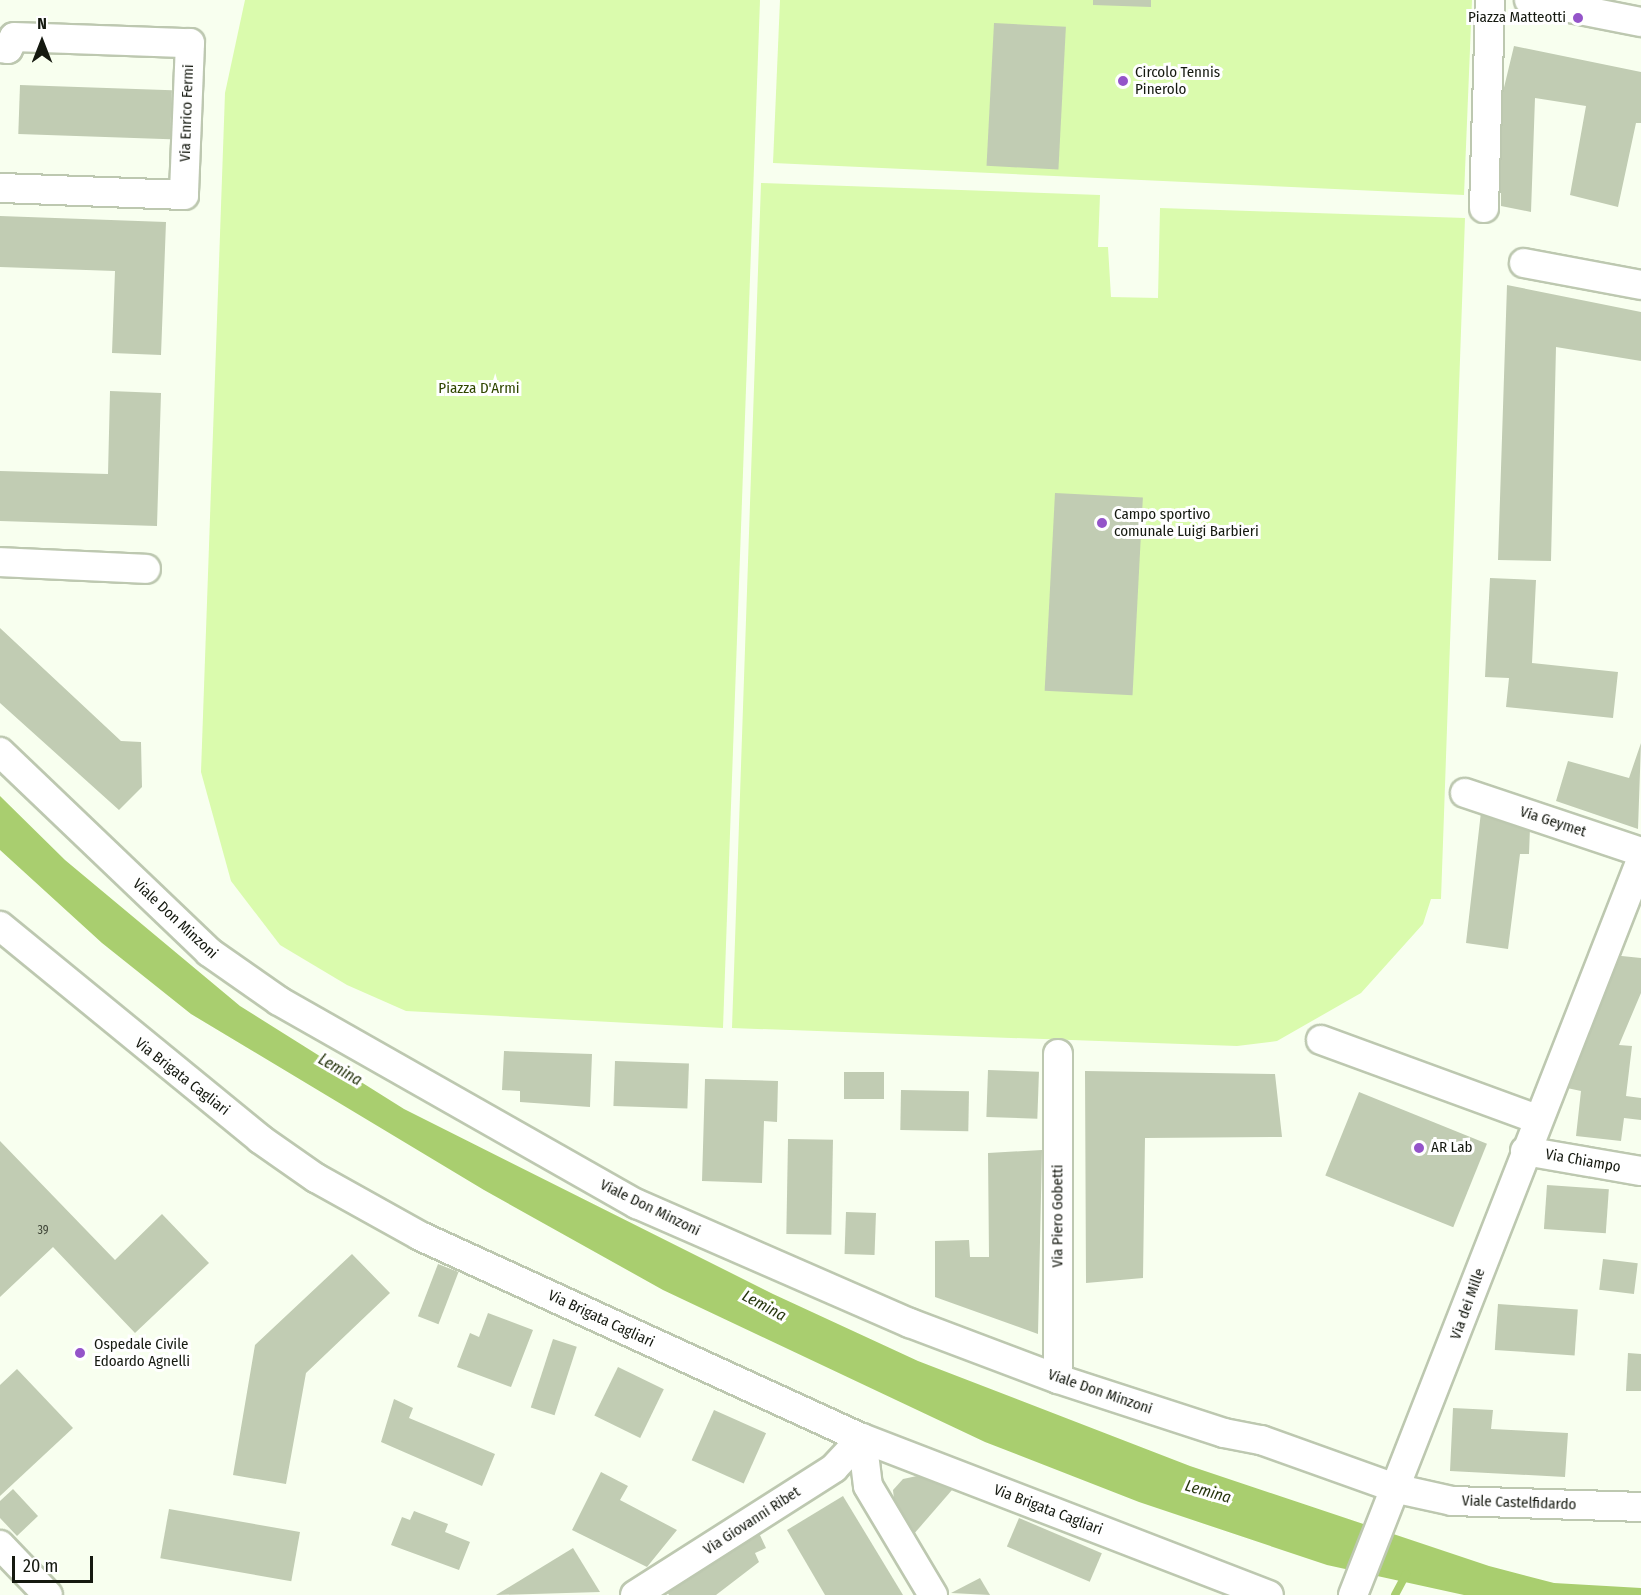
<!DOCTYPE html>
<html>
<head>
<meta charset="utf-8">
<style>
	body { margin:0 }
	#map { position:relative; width:1641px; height:1595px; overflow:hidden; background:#f8ffef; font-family:"Fira Sans Condensed",sans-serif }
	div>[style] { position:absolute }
	.green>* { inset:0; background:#dafbad }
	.water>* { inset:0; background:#a9ce6f }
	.stream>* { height:8px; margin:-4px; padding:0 4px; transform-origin:4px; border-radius:4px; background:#a9ce6f }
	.building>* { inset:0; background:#c1ccb3; transform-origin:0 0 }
	.roads { filter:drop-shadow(2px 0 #bdc8b0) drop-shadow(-2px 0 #bdc8b0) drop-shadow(0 2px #bdc8b0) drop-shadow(0 -2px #bdc8b0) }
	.minor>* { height:28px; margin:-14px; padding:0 14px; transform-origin:14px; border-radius:14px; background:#fff }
	.dots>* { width:16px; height:16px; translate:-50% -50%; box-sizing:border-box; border:3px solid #fff; border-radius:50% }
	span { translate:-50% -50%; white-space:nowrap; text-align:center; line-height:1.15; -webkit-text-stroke:6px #fff; paint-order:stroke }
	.number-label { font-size:12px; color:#404639 }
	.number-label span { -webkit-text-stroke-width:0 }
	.poi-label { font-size:15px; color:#151910 }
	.right { translate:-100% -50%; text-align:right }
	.left { translate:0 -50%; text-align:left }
	.street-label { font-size:15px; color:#151910 }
	.park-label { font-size:15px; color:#304600 }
	.water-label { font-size:16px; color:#27360f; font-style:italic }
	.north { position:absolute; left:12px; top:12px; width:60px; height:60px; -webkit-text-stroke:4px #fff; paint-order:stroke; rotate:0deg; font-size:16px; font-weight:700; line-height:24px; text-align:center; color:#151910 }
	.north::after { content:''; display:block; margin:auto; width:21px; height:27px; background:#151910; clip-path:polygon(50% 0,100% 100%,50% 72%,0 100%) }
	.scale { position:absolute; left:12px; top:1556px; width:81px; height:27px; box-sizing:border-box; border:3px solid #151910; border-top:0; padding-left:8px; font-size:18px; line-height:21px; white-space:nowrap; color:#151910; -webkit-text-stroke:4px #fff; paint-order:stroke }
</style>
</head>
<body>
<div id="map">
	<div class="green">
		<div style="clip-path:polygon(245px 0,760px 0,723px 1028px,406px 1011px,347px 985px,280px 945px,231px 881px,201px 772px,225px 93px)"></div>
		<div style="clip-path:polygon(780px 0,1472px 0,1464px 195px,773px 163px)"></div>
		<div style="clip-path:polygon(761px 183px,1100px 195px,1098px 247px,1108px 247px,1111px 297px,1158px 298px,1160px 208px,1465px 218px,1441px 899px,1431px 899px,1423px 924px,1361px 993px,1277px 1041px,1237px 1046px,732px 1028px)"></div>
	</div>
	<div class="water">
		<div style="clip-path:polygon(0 796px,65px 860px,240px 1006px,404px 1109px,773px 1294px,918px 1361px,1190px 1466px,1489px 1566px,1554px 1583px,1641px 1588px,1641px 1595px,1464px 1595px,1327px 1565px,1139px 1502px,985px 1442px,663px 1290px,484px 1190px,191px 1014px,102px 943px,0 850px)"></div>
	</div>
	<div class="stream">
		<div style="left:1395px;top:1595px;width:24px;rotate:-62deg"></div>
	</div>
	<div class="building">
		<div style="clip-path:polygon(1093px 0,1151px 0,1151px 7px,1093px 5px)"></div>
		<div style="left:994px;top:23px;width:72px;height:143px;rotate:3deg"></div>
		<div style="clip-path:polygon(1514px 46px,1641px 72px,1641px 123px,1636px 123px,1618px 207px,1570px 195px,1586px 106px,1535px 98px,1531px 212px,1501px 206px,1501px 100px)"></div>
		<div style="left:20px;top:85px;width:152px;height:49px;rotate:2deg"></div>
		<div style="clip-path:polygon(0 216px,166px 222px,161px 355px,112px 353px,115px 271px,0 267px)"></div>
		<div style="clip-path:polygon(1507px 285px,1641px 312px,1641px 361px,1556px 347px,1551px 561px,1498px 560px)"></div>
		<div style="clip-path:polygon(110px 391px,161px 393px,157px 526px,0 521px,0 471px,108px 474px)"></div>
		<div style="left:1055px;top:493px;width:88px;height:198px;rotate:3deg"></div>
		<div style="clip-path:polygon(1490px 578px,1536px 580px,1532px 663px,1618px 672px,1613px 718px,1506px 707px,1509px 678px,1485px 677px)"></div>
		<div style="clip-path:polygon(0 628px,121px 741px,141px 742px,142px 787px,119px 810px,0 703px)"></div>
		<div style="clip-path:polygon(1641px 743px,1638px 829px,1556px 801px,1568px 761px,1629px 778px)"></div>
		<div style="clip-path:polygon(1481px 812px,1530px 828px,1529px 854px,1520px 854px,1508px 949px,1466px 943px)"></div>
		<div style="clip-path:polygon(1612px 955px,1641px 958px,1641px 993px,1619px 1045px,1632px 1046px,1626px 1096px,1641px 1098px,1641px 1120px,1624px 1118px,1621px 1141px,1576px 1136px,1581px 1091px,1567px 1088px,1610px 982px)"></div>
		<div style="clip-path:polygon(504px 1051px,592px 1054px,590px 1107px,520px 1102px,520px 1091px,502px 1090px)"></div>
		<div style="left:615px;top:1061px;width:74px;height:45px;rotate:2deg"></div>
		<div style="left:988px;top:1070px;width:51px;height:47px;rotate:2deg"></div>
		<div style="clip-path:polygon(1085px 1071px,1275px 1074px,1282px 1137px,1145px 1138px,1143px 1278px,1086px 1283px)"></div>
		<div style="left:844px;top:1072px;width:40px;height:27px"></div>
		<div style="clip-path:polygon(705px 1079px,778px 1081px,777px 1122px,764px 1121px,762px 1183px,702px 1181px)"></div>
		<div style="left:901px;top:1090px;width:68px;height:40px;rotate:1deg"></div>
		<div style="left:1359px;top:1092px;width:138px;height:90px;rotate:22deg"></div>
		<div style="left:788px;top:1139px;width:45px;height:95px;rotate:1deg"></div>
		<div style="clip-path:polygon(0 1141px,115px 1260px,162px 1214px,209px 1263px,135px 1333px,53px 1247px,0 1297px)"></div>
		<div style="clip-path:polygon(1042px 1150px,1038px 1334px,935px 1297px,935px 1241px,969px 1240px,970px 1257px,989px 1257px,988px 1153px)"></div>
		<div style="left:1547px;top:1185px;width:62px;height:44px;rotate:4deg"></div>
		<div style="left:846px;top:1212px;width:30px;height:42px;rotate:2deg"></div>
		<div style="clip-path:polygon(352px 1254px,390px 1293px,306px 1373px,286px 1484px,233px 1475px,255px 1345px)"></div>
		<div style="left:1603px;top:1259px;width:35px;height:31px;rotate:7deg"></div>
		<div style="left:438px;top:1264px;width:22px;height:56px;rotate:21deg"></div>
		<div style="left:1498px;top:1304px;width:80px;height:46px;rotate:4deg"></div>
		<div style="clip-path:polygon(488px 1313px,533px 1330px,511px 1387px,457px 1367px,470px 1333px,479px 1337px)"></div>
		<div style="left:553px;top:1339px;width:25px;height:72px;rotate:18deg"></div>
		<div style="clip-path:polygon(1628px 1353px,1641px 1354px,1641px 1391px,1626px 1391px)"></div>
		<div style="left:618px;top:1367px;width:51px;height:54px;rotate:26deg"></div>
		<div style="clip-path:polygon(17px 1369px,73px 1428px,0 1496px,0 1385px)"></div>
		<div style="clip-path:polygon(394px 1399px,413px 1408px,409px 1418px,495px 1454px,482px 1486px,381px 1442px)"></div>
		<div style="clip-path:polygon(1453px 1408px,1493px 1410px,1491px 1429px,1568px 1433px,1565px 1477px,1450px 1471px)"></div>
		<div style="left:714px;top:1410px;width:57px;height:55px;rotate:24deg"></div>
		<div style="clip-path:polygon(601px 1472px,628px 1486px,620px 1500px,677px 1530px,647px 1567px,572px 1530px)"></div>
		<div style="clip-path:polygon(917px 1476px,932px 1477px,952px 1490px,913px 1535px,895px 1509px,893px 1490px,903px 1479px)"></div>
		<div style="clip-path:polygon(13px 1489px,38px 1516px,17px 1536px,0 1518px,0 1501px)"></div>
		<div style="clip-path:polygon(843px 1496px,903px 1595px,825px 1595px,787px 1530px)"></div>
		<div style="left:169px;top:1509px;width:133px;height:50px;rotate:10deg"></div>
		<div style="clip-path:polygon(414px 1511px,448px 1524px,445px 1532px,470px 1542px,459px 1570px,391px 1545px,402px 1517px,410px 1520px)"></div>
		<div style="left:1019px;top:1518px;width:90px;height:31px;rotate:23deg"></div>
		<div style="clip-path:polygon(759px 1533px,766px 1548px,755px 1553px,759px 1562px,716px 1595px,669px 1595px,665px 1588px)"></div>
		<div style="clip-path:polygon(573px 1548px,600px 1592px,496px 1595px)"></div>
		<div style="clip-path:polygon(980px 1578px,990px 1595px,951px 1593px)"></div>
	</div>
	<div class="roads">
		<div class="minor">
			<div style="left:1529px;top:0;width:114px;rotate:11.1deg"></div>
			<div style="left:0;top:48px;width:8px;rotate:7deg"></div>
			<div style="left:8px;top:49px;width:13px;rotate:-63deg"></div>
			<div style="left:14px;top:37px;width:176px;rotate:2deg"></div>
			<div style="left:190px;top:43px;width:152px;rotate:92.3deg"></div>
			<div style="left:184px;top:195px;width:184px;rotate:-177.8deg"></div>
			<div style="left:1484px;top:208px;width:208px;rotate:-88.3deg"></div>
			<div style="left:1524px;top:263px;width:119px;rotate:10.6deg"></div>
			<div style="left:0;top:562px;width:146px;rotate:2.7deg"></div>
			<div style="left:0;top:752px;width:289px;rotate:43.7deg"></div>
			<div style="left:209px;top:952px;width:85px;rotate:35deg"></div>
			<div style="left:279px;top:1001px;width:412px;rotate:29.6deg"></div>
			<div style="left:637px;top:1204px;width:298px;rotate:23.6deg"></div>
			<div style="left:910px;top:1323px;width:158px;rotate:20.7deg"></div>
			<div style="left:1058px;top:1379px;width:175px;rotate:18deg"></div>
			<div style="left:1224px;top:1433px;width:38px;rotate:11deg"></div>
			<div style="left:1261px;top:1440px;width:145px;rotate:19.7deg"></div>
			<div style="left:1398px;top:1489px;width:55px;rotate:12.5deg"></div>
			<div style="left:1452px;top:1501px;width:189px;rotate:1.8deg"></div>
			<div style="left:1465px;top:793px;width:186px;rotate:18.5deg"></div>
			<div style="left:0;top:926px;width:336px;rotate:39.3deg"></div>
			<div style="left:260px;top:1139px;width:68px;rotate:34.9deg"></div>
			<div style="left:316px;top:1178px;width:119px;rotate:29.1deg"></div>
			<div style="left:420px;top:1236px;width:486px;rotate:24.6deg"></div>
			<div style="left:862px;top:1438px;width:436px;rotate:21.1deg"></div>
			<div style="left:1321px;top:1040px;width:230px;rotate:20.1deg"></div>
			<div style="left:1525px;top:1151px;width:118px;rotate:9.8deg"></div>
			<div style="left:1058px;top:1379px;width:325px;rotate:-90deg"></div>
			<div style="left:862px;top:1438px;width:48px;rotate:82.9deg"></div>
			<div style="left:868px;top:1486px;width:127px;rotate:59.2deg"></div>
			<div style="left:0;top:1545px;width:69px;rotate:46.2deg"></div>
			<div style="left:635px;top:1595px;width:236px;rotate:-32.5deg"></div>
			<div style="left:834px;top:1468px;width:41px;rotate:-47deg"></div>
			<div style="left:1353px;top:1595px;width:789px;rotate:-68.6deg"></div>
		</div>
	</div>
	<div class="dots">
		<div style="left:1578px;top:18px;background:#9454c9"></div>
		<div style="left:1123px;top:81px;background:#9454c9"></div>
		<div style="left:1102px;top:523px;background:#9454c9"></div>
		<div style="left:1419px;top:1148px;background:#9454c9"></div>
		<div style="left:80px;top:1353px;background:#9454c9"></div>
	</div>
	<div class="number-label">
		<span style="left:43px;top:1231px">39</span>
	</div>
	<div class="poi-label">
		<span class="right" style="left:1566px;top:18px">Piazza Matteotti</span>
		<span class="left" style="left:1135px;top:81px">Circolo Tennis<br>Pinerolo</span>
		<span class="left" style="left:1114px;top:523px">Campo sportivo<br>comunale Luigi Barbieri</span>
		<span class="left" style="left:1431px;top:1148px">AR Lab</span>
		<span class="left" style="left:94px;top:1353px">Ospedale Civile<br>Edoardo Agnelli</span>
	</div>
	<div class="street-label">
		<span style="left:187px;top:113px;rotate:-88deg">Via Enrico Fermi</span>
		<span style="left:1553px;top:822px;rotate:18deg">Via Geymet</span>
		<span style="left:175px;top:919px;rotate:43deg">Viale Don Minzoni</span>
		<span style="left:182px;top:1077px;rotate:38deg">Via Brigata Cagliari</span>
		<span style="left:1583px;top:1161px;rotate:10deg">Via Chiampo</span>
		<span style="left:650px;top:1208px;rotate:26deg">Viale Don Minzoni</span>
		<span style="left:1058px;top:1216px;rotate:-90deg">Via Piero Gobetti</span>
		<span style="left:1468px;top:1304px;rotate:-70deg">Via dei Mille</span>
		<span style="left:601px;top:1319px;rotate:25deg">Via Brigata Cagliari</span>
		<span style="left:1100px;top:1392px;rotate:19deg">Viale Don Minzoni</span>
		<span style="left:1519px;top:1503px;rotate:2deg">Viale Castelfidardo</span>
		<span style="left:1048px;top:1510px;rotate:21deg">Via Brigata Cagliari</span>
		<span style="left:752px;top:1521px;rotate:-33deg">Via Giovanni Ribet</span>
	</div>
	<div class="park-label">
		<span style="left:479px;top:389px">Piazza D'Armi</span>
	</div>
	<div class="water-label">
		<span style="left:340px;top:1070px;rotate:30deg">Lemina</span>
		<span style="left:764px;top:1306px;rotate:28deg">Lemina</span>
		<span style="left:1208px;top:1492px;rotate:16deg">Lemina</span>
	</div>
	<div class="north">N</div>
	<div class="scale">20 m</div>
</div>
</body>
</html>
